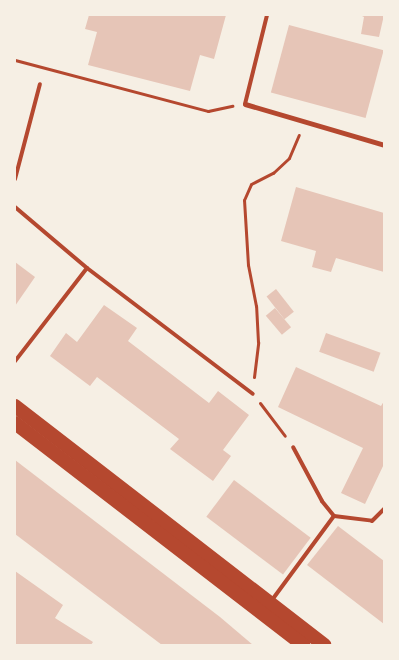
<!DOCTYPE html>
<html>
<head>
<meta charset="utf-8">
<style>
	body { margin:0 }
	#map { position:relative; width:399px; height:660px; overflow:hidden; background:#f6efe4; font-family:"Work Sans",sans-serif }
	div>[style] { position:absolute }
	.building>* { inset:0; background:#e6c5b7; transform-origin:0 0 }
	.path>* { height:3px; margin:-1.5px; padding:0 1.5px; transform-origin:1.5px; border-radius:1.5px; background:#b5482f }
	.service>* { height:4px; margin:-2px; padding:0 2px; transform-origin:2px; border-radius:2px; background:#b5482f }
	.minor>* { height:5px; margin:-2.5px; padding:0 2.5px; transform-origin:2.5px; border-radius:2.5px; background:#b5482f }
	.trunk>* { height:14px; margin:-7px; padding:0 7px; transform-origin:7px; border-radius:7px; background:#b5482f }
	span { translate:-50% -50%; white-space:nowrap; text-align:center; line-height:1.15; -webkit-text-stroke:5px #f6efe4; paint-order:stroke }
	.frame { position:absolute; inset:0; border:16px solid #f6efe4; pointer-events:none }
</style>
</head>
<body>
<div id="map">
	<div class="building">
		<div style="clip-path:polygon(89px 15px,226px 15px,214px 59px,200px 55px,190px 91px,88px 65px,97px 32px,85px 29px)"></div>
		<div style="clip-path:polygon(360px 15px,384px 15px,379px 37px,361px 34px,364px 17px)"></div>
		<div style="left:289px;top:25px;width:98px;height:70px;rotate:15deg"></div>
		<div style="clip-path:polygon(296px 187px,384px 213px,384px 272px,336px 258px,331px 272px,312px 267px,316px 251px,281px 241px)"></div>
		<div style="clip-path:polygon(15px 262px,35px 277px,15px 306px)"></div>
		<div style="left:276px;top:289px;width:29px;height:12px;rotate:52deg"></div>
		<div style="clip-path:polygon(104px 305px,137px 328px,128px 341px,209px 403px,218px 391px,249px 415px,223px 450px,231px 456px,213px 481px,170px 449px,179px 439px,97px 377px,90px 386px,50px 356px,66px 333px,77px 342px)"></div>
		<div style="left:275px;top:308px;width:25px;height:12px;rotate:50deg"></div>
		<div style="left:326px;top:333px;width:58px;height:20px;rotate:20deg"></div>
		<div style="clip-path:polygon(296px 367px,381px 406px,384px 401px,384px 464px,365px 504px,341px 493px,363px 448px,278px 407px)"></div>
		<div style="clip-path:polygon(15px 460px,220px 617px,253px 645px,162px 645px,15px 534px)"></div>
		<div style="left:234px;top:480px;width:96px;height:46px;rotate:37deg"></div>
		<div style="clip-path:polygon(338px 526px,384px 561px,384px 624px,307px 565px)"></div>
		<div style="clip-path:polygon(15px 571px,63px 605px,55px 618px,93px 642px,91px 645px,15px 645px)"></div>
	</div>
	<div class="path">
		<div style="left:15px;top:60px;width:200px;rotate:14.8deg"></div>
		<div style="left:208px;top:111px;width:25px;rotate:-12deg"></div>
		<div style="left:254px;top:377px;width:35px;rotate:-83deg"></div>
		<div style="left:258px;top:342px;width:36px;rotate:-93deg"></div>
		<div style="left:256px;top:306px;width:42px;rotate:-101deg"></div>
		<div style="left:248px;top:265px;width:65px;rotate:-93.5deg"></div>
		<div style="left:244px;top:200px;width:17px;rotate:-66deg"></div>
		<div style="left:251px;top:184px;width:25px;rotate:-27deg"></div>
		<div style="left:273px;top:173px;width:22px;rotate:-43deg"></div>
		<div style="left:289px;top:158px;width:25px;rotate:-67deg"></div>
		<div style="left:260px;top:403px;width:41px;rotate:52.9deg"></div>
	</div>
	<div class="service">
		<div style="left:245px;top:104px;width:92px;rotate:-76.1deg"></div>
		<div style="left:15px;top:179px;width:98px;rotate:-75.3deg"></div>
		<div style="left:15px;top:207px;width:94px;rotate:40.3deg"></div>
		<div style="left:87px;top:268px;width:118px;rotate:127.7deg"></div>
		<div style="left:87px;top:268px;width:208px;rotate:37.2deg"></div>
		<div style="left:334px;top:516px;width:38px;rotate:7deg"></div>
		<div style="left:372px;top:521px;width:17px;rotate:-45deg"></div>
		<div style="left:272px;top:600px;width:104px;rotate:-53.6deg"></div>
		<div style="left:334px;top:516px;width:19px;rotate:-129deg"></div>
		<div style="left:322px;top:501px;width:61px;rotate:-118.2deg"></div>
	</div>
	<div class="minor">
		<div style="left:245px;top:104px;width:145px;rotate:16.4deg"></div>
	</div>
	<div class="trunk">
		<div style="left:15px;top:406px;width:391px;rotate:37.7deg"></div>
		<div style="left:15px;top:423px;width:364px;rotate:37.6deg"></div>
	</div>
	<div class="frame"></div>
</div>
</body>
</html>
